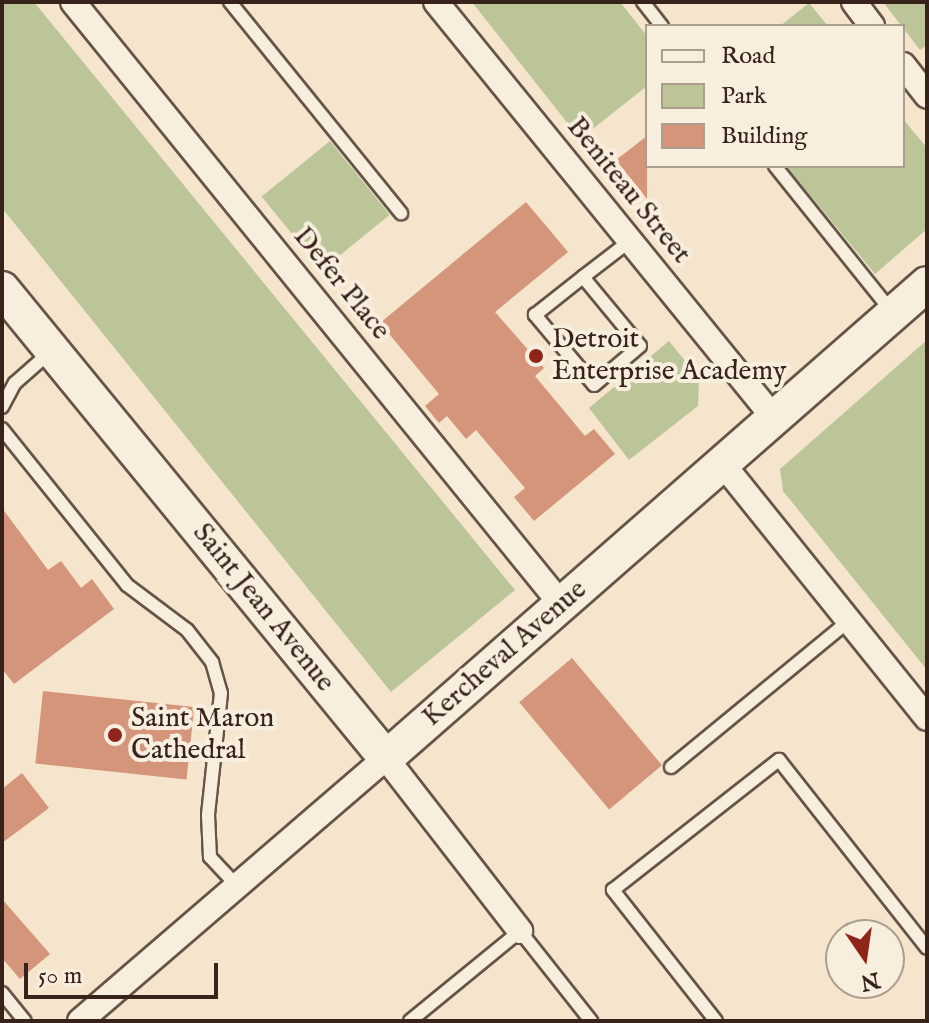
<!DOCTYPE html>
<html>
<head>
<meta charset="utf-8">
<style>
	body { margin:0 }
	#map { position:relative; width:929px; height:1023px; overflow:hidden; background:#f5e5cc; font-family:"IM FELL English",serif }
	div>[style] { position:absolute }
	.green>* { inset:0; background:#bcc598; transform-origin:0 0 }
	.building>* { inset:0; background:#d4957a; transform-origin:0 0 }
	.roads { filter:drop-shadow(2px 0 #665448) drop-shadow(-2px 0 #665448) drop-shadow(0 2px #665448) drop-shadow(0 -2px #665448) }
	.lane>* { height:12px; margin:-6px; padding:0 6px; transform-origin:6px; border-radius:6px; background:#f8eede }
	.street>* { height:24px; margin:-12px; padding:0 12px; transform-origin:12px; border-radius:12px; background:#f8eede }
	.secondary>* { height:34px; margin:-17px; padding:0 17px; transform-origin:17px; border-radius:17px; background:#f8eede }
	.dots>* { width:22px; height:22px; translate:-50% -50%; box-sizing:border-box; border:4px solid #f8eede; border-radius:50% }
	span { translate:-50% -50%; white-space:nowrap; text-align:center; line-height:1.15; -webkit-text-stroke:8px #f8eede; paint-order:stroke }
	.street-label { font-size:28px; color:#37231c }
	.poi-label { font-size:28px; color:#37231c }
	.left { translate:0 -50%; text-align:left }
	.frame { position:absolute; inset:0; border:4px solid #37231c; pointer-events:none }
	.legend { position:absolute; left:645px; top:24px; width:260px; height:144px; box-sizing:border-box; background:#f8eede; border:2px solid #ab9d90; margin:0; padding:10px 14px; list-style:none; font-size:24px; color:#37231c }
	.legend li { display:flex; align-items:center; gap:16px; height:40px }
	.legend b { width:40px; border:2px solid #ab9d90 }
	.north { position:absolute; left:825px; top:919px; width:80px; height:80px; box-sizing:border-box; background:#f8eede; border:2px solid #ab9d90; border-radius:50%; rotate:167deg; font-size:22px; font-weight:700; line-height:32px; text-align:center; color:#37231c }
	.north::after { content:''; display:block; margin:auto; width:28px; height:36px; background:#8f2418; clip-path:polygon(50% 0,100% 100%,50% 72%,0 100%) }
	.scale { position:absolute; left:24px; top:963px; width:194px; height:36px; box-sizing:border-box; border:4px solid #37231c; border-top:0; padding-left:10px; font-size:24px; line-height:28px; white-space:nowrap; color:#37231c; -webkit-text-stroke:6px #f8eede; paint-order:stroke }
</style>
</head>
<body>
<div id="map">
	<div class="green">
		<div style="clip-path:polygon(2px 2px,34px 2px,515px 590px,391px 692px,2px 208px)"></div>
		<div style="clip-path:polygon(472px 2px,620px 2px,647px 36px,647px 86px,580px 139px)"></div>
		<div style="clip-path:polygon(883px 2px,927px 2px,927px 45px,920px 50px)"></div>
		<div style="clip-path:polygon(809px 3px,828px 26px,780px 26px)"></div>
		<div style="clip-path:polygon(903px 119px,927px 148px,927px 229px,875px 274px,786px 166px,903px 166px)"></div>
		<div style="left:330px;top:141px;width:95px;height:88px;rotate:51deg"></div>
		<div style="clip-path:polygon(927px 340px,927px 670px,783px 491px,780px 469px)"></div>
		<div style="clip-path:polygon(669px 341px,699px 378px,698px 406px,629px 460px,589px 408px)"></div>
	</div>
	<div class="building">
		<div style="clip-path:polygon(647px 136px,647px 199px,616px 160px)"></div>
		<div style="clip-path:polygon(526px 202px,568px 252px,495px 312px,544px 368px,535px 376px,585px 436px,594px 429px,615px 454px,534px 521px,514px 497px,525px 488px,476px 430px,466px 439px,447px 416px,439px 423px,425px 406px,439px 394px,380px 323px)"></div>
		<div style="clip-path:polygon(2px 508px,48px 570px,61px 561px,81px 588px,92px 579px,114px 609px,14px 684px,2px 669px)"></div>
		<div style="left:572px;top:658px;width:140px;height:69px;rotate:50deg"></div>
		<div style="left:43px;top:691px;width:152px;height:73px;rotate:6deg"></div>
		<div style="clip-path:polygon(22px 773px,49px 808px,2px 843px,2px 789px)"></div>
		<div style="clip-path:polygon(2px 899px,50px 954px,20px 979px,2px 958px)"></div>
	</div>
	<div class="roads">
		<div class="lane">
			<div style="left:230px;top:2px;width:272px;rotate:51deg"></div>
			<div style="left:643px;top:2px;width:31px;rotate:52deg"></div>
			<div style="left:775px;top:166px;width:186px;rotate:51.3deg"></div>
			<div style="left:583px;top:277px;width:89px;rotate:50.4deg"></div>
			<div style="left:640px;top:346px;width:60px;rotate:139.7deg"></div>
			<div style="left:594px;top:385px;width:92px;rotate:-130.1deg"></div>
			<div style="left:535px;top:315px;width:61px;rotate:-38.4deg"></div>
			<div style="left:583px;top:277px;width:59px;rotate:-37.5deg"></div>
			<div style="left:2px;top:407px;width:27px;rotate:-62deg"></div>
			<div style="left:15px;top:383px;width:45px;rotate:-41.4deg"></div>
			<div style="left:2px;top:429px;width:200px;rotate:51.3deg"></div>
			<div style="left:127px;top:585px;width:75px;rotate:36.9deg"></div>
			<div style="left:187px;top:630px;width:41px;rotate:52deg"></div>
			<div style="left:212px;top:662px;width:32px;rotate:74deg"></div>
			<div style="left:221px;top:693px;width:123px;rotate:96.1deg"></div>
			<div style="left:208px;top:815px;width:42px;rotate:87.3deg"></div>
			<div style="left:210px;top:857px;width:40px;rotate:47deg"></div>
			<div style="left:671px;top:767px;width:230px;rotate:-39.4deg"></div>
			<div style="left:2px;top:993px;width:36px;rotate:51deg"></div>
			<div style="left:410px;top:1021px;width:142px;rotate:-39.3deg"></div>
			<div style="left:520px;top:931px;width:115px;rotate:51.7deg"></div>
			<div style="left:716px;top:1021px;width:167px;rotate:-128.2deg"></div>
			<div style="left:613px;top:890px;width:211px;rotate:-38.1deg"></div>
			<div style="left:779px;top:760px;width:239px;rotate:51.8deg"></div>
		</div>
		<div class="street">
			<div style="left:73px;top:2px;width:775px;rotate:50.97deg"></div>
			<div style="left:436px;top:2px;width:536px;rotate:50.91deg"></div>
			<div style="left:854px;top:2px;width:30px;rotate:53deg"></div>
			<div style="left:903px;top:65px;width:39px;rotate:52deg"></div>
			<div style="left:722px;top:463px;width:327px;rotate:51.2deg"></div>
			<div style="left:80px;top:1021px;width:403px;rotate:-40.7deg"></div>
			<div style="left:386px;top:758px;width:219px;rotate:52.2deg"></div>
		</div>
		<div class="secondary">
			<div style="left:2px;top:289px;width:606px;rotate:50.69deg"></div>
			<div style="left:386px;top:758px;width:719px;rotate:-41.22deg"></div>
		</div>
	</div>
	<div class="dots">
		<div style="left:536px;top:356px;background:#8f2418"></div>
		<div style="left:115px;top:735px;background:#8f2418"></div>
	</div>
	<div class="street-label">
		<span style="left:628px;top:191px;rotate:51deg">Beniteau Street</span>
		<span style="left:341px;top:284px;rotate:51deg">Defer Place</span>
		<span style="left:263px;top:608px;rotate:51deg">Saint Jean Avenue</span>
		<span style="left:505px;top:654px;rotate:-41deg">Kercheval Avenue</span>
	</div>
	<div class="poi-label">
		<span class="left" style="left:552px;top:356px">Detroit<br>Enterprise Academy</span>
		<span class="left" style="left:131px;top:735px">Saint Maron<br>Cathedral</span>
	</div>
	<div class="frame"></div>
	<ul class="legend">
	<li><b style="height:10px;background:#f8eede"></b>Road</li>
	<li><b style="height:22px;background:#bcc598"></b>Park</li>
	<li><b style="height:22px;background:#d4957a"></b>Building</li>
	</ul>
	<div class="north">N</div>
	<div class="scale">50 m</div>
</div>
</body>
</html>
